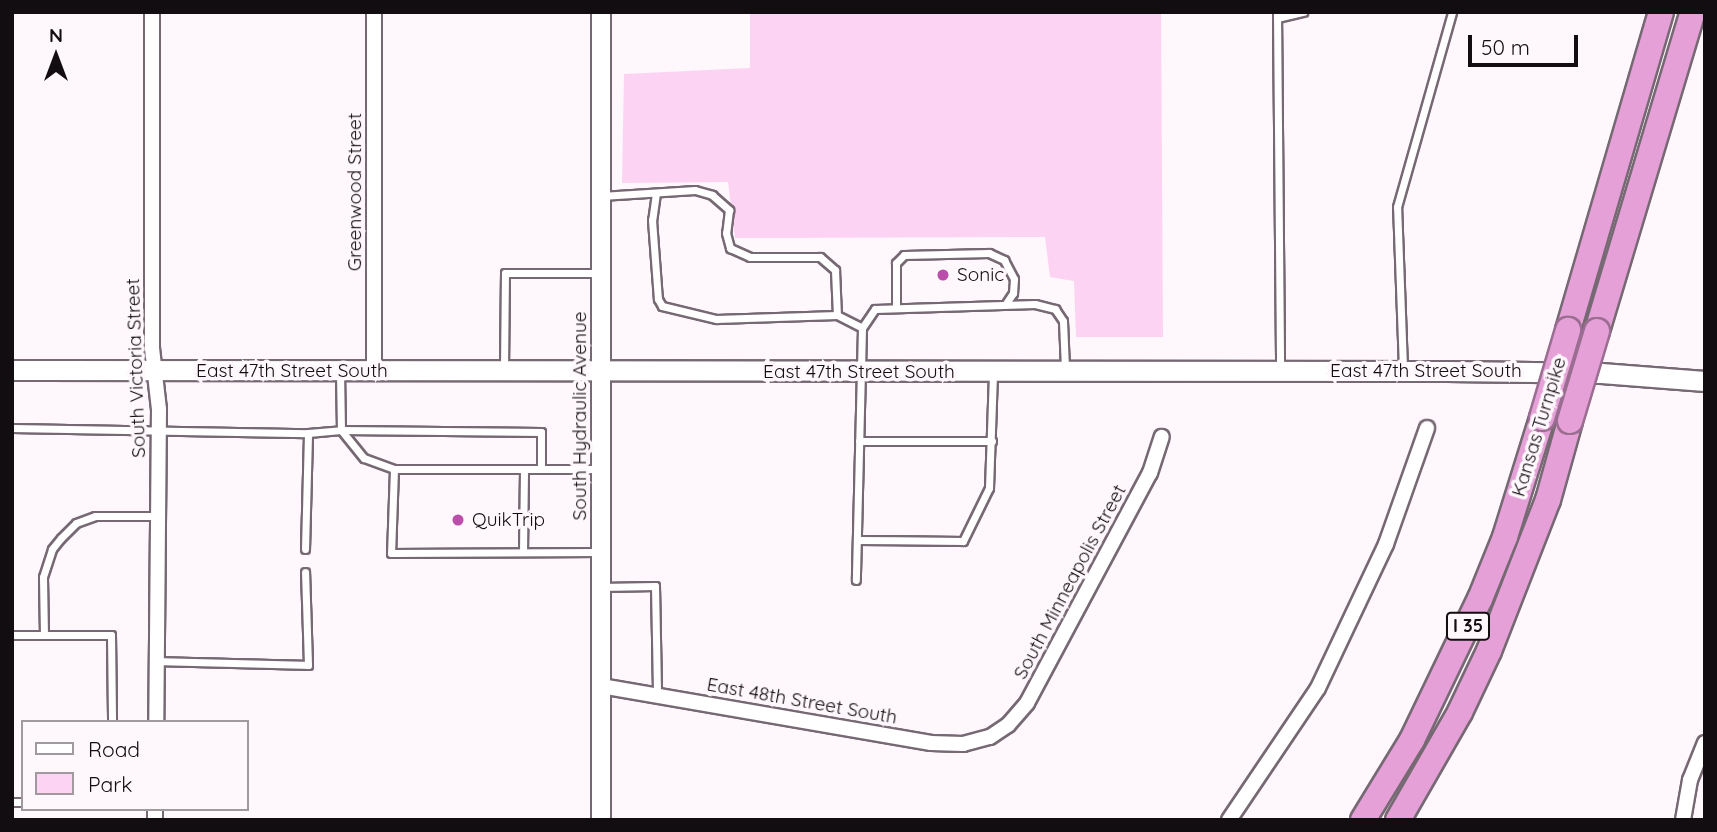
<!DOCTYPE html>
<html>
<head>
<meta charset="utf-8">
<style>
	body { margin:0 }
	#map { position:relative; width:1717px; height:832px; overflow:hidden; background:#fef7fc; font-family:Quicksand,sans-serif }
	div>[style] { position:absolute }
	.green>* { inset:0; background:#fcd3f3 }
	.roads { filter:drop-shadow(2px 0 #766973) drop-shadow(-2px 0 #766973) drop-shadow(0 2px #766973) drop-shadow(0 -2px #766973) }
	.service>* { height:7px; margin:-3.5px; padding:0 3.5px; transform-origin:3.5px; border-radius:3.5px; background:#fff }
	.minor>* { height:14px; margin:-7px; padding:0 7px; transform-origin:7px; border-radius:7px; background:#fff }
	.tertiary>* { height:18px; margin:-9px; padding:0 9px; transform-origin:9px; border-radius:9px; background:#fff }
	.secondary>* { height:19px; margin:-9.5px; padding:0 9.5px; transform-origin:9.5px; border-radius:9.5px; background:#fff }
	.motorway>* { height:24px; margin:-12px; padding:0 12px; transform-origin:12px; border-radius:12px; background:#e4a0d7 }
	.bridges { filter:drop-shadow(2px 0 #9a6d91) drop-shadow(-2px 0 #9a6d91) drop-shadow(0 2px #9a6d91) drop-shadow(0 -2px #9a6d91) }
	.motorway-bridge>* { height:24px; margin:-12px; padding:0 12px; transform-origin:12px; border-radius:12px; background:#e4a0d7 }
	.dots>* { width:19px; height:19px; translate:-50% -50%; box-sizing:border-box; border:4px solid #fef7fc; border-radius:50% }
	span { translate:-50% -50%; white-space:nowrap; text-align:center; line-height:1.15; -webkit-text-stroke:7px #fef7fc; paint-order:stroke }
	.shield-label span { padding:2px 5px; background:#fef7fc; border:2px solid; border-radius:5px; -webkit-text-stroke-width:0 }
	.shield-label { font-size:18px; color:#120d10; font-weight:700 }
	.street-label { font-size:19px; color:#120d10 }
	.poi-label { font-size:19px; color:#120d10 }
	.left { translate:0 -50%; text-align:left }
	.frame { position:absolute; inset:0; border:14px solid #120d10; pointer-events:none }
	.legend { position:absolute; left:21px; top:720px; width:228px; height:91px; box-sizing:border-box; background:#fef7fc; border:2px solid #a0999e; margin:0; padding:9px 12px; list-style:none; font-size:21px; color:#120d10 }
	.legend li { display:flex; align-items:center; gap:14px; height:35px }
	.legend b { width:35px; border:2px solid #a0999e }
	.north { position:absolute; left:21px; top:21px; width:70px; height:70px; -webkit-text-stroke:5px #fef7fc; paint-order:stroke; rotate:0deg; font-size:19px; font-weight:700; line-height:28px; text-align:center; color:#120d10 }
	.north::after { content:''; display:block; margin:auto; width:24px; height:32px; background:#120d10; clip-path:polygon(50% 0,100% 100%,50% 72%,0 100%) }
	.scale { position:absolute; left:1468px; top:35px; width:110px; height:32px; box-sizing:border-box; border:4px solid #120d10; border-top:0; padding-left:9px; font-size:21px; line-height:24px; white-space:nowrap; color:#120d10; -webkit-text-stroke:5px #fef7fc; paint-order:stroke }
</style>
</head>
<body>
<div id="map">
	<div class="green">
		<div style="clip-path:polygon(750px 12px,1161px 12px,1163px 337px,1076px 337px,1074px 281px,1050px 277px,1045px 237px,735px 238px,728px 182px,622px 183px,624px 74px,750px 68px)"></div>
	</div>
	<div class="roads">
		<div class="service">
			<div style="left:1277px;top:12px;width:358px;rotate:89.5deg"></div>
			<div style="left:1277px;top:18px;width:27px;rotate:-13deg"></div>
			<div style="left:656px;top:193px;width:27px;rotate:98deg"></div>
			<div style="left:652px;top:220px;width:79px;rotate:85.7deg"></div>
			<div style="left:658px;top:299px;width:8px;rotate:60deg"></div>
			<div style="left:662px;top:306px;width:56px;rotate:13.5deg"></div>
			<div style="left:716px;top:319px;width:121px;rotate:-1.9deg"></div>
			<div style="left:601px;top:196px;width:94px;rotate:-3.7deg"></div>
			<div style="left:695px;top:190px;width:18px;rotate:16deg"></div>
			<div style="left:712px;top:195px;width:23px;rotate:41deg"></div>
			<div style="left:729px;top:210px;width:23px;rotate:97deg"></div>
			<div style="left:726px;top:233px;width:16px;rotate:75deg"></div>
			<div style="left:730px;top:248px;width:22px;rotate:24deg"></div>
			<div style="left:750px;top:257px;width:70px"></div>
			<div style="left:820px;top:257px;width:20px;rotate:41deg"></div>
			<div style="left:835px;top:270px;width:45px;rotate:87.5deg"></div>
			<div style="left:837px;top:315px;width:28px;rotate:27deg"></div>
			<div style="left:862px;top:328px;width:252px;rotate:91.4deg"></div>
			<div style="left:896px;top:308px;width:45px;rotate:-90deg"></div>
			<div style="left:896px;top:263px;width:11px;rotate:-45deg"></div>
			<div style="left:904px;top:255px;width:85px;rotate:-1.3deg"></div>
			<div style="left:989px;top:253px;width:17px;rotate:25deg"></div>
			<div style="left:1004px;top:260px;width:21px;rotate:62deg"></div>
			<div style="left:1014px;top:279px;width:14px;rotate:94deg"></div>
			<div style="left:1013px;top:293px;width:14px;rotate:124deg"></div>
			<div style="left:862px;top:328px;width:23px;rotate:-56deg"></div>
			<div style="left:875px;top:309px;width:160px;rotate:-1.8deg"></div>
			<div style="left:1035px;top:304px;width:21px;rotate:14deg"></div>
			<div style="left:1055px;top:309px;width:14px;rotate:56deg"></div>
			<div style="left:1063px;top:321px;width:47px;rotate:87.6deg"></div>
			<div style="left:504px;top:368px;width:95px;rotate:-89.4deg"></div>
			<div style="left:505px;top:273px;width:96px"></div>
			<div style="left:1403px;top:368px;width:161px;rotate:-92.1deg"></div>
			<div style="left:1397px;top:207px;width:203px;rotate:-74.2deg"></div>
			<div style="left:340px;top:372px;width:58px;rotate:89deg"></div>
			<div style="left:341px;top:430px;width:36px;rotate:51deg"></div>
			<div style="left:364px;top:458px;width:32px;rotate:20deg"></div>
			<div style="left:12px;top:428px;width:296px;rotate:1deg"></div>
			<div style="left:308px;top:433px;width:33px;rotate:-5deg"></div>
			<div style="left:341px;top:430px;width:200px;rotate:0.6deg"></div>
			<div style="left:541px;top:432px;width:37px;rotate:90deg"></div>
			<div style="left:859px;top:441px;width:133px"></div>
			<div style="left:599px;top:469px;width:205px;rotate:180deg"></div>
			<div style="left:394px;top:469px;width:84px;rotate:92deg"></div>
			<div style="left:391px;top:553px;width:210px;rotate:-0.3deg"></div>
			<div style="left:857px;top:540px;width:106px;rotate:0.5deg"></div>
			<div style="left:963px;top:541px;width:59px;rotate:-63.9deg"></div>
			<div style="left:989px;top:488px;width:114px;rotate:-88deg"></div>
			<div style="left:305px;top:549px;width:116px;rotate:-88.5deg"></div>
			<div style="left:523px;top:552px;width:83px;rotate:-89.3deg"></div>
			<div style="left:601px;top:587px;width:54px;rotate:-1.1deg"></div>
			<div style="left:655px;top:586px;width:109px;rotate:88.9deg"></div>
			<div style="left:12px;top:635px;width:99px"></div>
			<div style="left:111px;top:635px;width:87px;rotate:89.3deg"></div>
			<div style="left:44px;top:635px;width:58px;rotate:-91deg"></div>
			<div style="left:43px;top:577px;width:29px;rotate:-72deg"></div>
			<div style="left:52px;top:549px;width:14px;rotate:-51deg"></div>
			<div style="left:61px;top:538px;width:21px;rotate:-45deg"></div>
			<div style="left:76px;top:523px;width:20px;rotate:-20deg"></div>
			<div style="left:95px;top:516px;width:62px"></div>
			<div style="left:157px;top:661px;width:151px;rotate:1.5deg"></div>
			<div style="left:308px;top:665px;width:93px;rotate:-91.8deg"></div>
			<div style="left:12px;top:802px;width:11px"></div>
		</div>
		<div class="minor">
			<div style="left:152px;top:12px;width:336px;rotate:90deg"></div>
			<div style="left:152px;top:348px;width:61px;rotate:83.5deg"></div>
			<div style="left:159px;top:409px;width:313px;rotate:90.5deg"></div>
			<div style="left:374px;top:372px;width:360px;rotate:-90deg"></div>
			<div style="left:601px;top:686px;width:335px;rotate:9.8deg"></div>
			<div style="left:931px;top:743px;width:32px;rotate:2deg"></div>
			<div style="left:963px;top:744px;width:28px;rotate:-15deg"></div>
			<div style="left:990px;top:737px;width:22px;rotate:-34deg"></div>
			<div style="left:1008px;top:725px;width:29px;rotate:-49deg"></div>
			<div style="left:1027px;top:703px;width:261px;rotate:-61.9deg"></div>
			<div style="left:1150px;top:473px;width:38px;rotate:-72deg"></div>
			<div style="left:155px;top:820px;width:11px;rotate:-90deg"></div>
			<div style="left:1229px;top:820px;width:159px;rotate:-56deg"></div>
			<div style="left:1318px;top:688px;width:159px;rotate:-64.7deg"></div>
			<div style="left:1386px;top:544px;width:123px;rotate:-70.5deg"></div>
			<div style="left:1683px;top:820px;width:41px;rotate:-80.1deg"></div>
			<div style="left:1690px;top:780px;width:40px;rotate:-68deg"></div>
		</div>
		<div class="tertiary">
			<div style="left:601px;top:12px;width:808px;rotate:90deg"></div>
		</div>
		<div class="secondary">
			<div style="left:12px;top:370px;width:1435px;rotate:0.04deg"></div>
			<div style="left:1447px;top:371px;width:154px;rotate:0.7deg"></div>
			<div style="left:1601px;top:373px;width:104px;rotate:4.4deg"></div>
		</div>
		<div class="motorway">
			<div style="left:1568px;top:330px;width:331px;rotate:-73.7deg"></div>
			<div style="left:1597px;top:331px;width:333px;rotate:-73.3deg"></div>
			<div style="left:1363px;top:820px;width:94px;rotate:-58.5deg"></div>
			<div style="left:1412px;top:740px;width:157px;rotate:-64.3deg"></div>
			<div style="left:1480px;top:599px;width:67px;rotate:-68deg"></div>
			<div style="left:1505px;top:537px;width:125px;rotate:-72.7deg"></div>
			<div style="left:1398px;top:820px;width:125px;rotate:-60.1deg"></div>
			<div style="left:1460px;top:712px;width:68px;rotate:-64.6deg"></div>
			<div style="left:1489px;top:651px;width:162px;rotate:-68.7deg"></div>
			<div style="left:1548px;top:500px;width:82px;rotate:-74.4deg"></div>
		</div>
	</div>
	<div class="bridges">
		<div class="motorway-bridge">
			<div style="left:1542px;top:418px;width:92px;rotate:-73.5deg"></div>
			<div style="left:1570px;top:421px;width:94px;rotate:-73.3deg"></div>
		</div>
	</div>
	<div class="dots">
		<div style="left:943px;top:275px;background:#bb4dab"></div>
		<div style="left:458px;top:520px;background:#bb4dab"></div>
	</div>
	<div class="shield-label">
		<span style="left:1468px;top:626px">I 35</span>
	</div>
	<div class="street-label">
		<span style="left:355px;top:192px;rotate:-90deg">Greenwood Street</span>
		<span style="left:136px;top:368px;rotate:-92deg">South Victoria Street</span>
		<span style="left:292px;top:371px">East 47th Street South</span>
		<span style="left:1426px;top:371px">East 47th Street South</span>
		<span style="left:859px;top:372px">East 47th Street South</span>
		<span style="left:580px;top:416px;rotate:-90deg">South Hydraulic Avenue</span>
		<span style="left:1539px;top:427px;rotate:-73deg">Kansas Turnpike</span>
		<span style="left:1070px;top:582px;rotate:-62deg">South Minneapolis Street</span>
		<span style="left:802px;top:701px;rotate:10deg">East 48th Street South</span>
	</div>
	<div class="poi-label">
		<span class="left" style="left:957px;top:275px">Sonic</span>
		<span class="left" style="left:472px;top:520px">QuikTrip</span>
	</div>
	<div class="frame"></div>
	<ul class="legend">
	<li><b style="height:9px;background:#fff"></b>Road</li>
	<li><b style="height:19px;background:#fcd3f3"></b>Park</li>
	</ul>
	<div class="north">N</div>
	<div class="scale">50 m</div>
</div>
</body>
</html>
